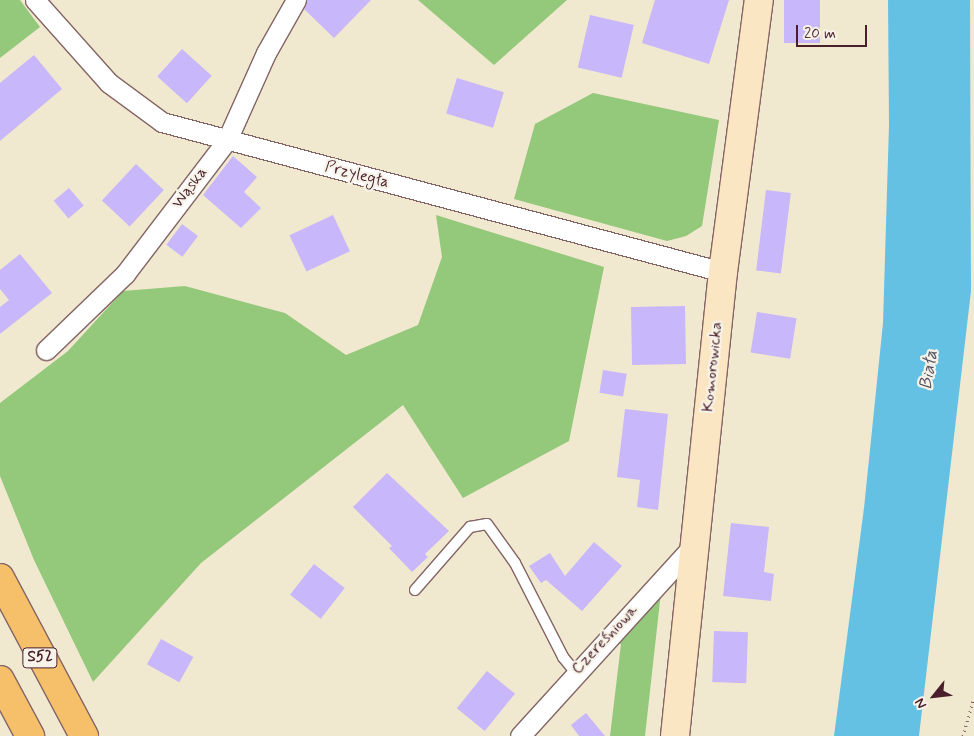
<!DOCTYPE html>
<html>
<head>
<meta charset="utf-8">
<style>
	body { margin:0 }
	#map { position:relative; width:974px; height:736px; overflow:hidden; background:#f1e8d0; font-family:Mynerve,sans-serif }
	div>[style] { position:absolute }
	.green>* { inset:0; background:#94c87a }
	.water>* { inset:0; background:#65c1e3 }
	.building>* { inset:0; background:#c8b7fa; transform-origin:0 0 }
	.path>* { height:3px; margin-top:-1.5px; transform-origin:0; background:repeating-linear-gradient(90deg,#846565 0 1px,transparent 0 5px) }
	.roads { filter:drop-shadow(1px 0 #846565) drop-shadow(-1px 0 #846565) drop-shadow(0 1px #846565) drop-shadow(0 -1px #846565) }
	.lane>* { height:10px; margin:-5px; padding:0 5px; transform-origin:5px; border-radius:5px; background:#fff }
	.street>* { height:19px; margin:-9.5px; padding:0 9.5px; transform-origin:9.5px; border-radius:9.5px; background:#fff }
	.secondary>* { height:28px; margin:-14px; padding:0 14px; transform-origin:14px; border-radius:14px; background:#fbe6c4 }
	.highway>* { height:28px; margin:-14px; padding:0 14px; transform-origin:14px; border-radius:14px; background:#f6c06b }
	span { translate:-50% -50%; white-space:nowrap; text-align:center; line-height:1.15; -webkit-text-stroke:4.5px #f7f3e8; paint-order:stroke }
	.shield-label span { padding:1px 4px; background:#f7f3e8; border:1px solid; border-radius:4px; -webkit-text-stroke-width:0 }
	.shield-label { font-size:15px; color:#4a1f2b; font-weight:700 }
	.street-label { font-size:16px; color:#4a1f2b }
	.water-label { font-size:18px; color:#525062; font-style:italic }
	.north { position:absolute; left:909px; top:671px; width:50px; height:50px; -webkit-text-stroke:4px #f7f3e8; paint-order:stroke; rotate:241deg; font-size:14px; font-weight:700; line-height:20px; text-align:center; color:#4a1f2b }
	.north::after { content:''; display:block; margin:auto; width:18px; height:22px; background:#4a1f2b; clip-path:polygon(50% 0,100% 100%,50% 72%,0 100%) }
	.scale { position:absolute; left:796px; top:25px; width:71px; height:22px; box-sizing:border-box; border:2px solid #4a1f2b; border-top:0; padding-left:6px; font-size:15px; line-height:18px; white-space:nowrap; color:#4a1f2b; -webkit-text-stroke:4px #f7f3e8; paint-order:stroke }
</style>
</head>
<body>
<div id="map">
	<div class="green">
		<div style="clip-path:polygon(0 0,20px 0,40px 27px,0 58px)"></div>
		<div style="clip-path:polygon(418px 0,567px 0,494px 65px)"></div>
		<div style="clip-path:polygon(593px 93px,719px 120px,702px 226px,686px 236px,667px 241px,514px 199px,535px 124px)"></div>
		<div style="clip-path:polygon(436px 215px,604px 267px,569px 441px,463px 498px,403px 405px,201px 563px,93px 682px,34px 560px,0 476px,0 403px,68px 351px,123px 291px,185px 286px,285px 313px,346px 355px,418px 325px,442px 257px)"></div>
		<div style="clip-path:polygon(661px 592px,645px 736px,610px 736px,621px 644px,616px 643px)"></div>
	</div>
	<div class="water">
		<div style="clip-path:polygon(888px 0,970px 0,971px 291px,919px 736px,834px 736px,864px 508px,883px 323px,889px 125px)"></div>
	</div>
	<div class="building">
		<div style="clip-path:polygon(307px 0,371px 0,334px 38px,304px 9px)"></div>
		<div style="clip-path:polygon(655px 0,729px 0,709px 64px,642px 43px)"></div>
		<div style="left:784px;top:0;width:36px;height:43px"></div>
		<div style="left:590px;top:15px;width:45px;height:54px;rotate:13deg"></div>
		<div style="left:182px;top:49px;width:40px;height:37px;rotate:42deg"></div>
		<div style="clip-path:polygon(34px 55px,62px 89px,0 141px,0 83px)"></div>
		<div style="left:457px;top:78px;width:49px;height:37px;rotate:17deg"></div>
		<div style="clip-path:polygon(233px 156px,257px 177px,244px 192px,261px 208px,241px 228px,203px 195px)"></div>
		<div style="left:136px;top:164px;width:38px;height:50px;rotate:43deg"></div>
		<div style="left:69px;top:188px;width:23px;height:20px;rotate:50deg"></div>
		<div style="left:766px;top:190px;width:25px;height:81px;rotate:7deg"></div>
		<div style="left:333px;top:215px;width:40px;height:48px;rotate:65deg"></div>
		<div style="left:182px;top:224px;width:20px;height:26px;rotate:37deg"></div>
		<div style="clip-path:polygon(20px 254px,52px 293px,0 334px,0 307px,9px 300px,0 289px,0 270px)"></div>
		<div style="left:685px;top:306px;width:58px;height:54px;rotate:89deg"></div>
		<div style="left:757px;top:312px;width:40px;height:41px;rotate:9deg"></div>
		<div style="left:603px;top:370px;width:24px;height:23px;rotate:9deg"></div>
		<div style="clip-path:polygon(625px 409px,668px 414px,658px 510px,637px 507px,640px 480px,617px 477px)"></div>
		<div style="clip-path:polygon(387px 473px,449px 531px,425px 554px,428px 557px,412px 572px,389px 548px,392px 546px,353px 507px)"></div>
		<div style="clip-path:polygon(731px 523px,769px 527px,764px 572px,774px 574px,771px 601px,723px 596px)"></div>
		<div style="clip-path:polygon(594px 542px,622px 566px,582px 611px,546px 580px,541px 583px,529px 566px,550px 553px,565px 576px)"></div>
		<div style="left:314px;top:564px;width:39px;height:39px;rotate:38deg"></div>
		<div style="left:714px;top:631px;width:34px;height:51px;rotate:2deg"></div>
		<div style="left:161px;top:639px;width:37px;height:29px;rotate:29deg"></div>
		<div style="left:487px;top:671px;width:36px;height:48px;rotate:39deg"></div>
		<div style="clip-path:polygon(586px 713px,605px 736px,579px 736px,571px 725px)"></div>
	</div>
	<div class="path">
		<div style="left:963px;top:736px;width:40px;rotate:-74deg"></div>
	</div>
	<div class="roads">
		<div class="lane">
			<div style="left:415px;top:590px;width:84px;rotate:-48.9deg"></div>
			<div style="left:470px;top:527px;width:17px;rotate:-10deg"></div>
			<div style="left:487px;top:524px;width:48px;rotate:54.3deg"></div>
			<div style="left:515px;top:563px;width:106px;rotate:62.9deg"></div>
			<div style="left:563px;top:657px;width:19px;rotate:51deg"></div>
		</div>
		<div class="street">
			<div style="left:35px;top:0;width:111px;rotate:48.3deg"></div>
			<div style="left:109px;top:83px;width:66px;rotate:36.3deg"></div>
			<div style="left:162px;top:122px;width:581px;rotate:14.97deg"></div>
			<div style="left:46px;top:350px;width:110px;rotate:-43.9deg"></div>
			<div style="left:125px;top:274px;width:168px;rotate:-52.7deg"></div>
			<div style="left:227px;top:140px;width:95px;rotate:-65.9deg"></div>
			<div style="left:266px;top:53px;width:61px;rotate:-60.5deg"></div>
			<div style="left:520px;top:736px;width:257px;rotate:-47.7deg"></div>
		</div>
		<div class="secondary">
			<div style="left:675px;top:736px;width:466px;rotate:-84.1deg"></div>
			<div style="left:723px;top:272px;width:274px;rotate:-82.5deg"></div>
		</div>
		<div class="highway">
			<div style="left:0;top:578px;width:179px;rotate:62deg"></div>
			<div style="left:0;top:680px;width:64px;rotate:61.8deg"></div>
		</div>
	</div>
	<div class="shield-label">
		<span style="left:40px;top:658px">S52</span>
	</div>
	<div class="street-label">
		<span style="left:357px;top:175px;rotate:15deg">Przyległa</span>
		<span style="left:190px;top:188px;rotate:-53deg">Wąska</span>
		<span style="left:713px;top:367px;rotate:-84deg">Komorowicka</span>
		<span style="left:605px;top:640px;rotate:-47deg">Czereśniowa</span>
	</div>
	<div class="water-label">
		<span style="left:929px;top:370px;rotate:-81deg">Biała</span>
	</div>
	<div class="north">N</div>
	<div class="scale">20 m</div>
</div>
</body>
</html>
